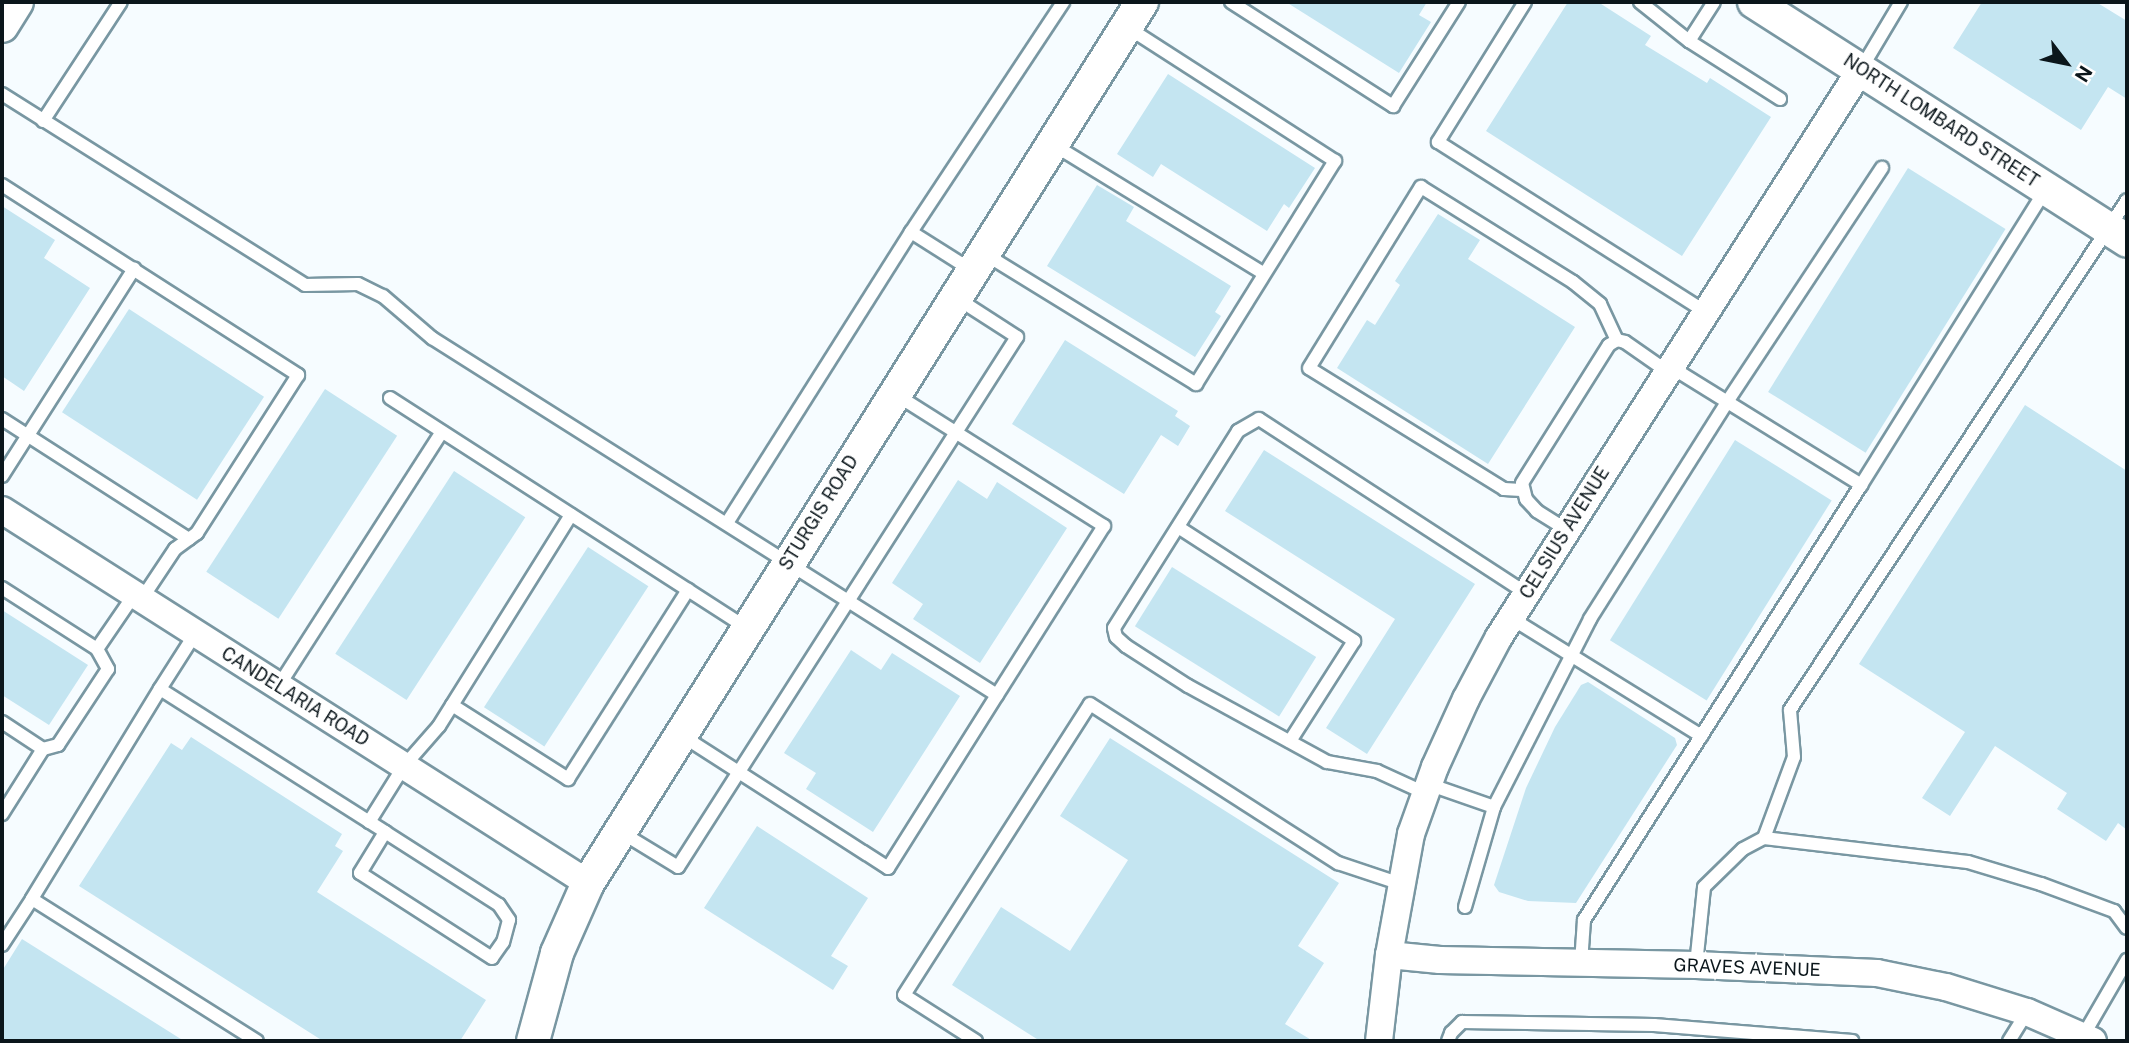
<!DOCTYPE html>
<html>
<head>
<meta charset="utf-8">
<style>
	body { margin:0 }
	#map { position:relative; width:2129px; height:1043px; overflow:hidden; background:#f6fcff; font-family:"Public Sans",sans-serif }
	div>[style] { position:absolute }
	.building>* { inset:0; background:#c4e5f1; transform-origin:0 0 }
	.roads { filter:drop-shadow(2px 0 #7997a2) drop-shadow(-2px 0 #7997a2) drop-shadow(0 2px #7997a2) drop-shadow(0 -2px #7997a2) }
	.service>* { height:12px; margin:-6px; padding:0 6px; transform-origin:6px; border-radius:6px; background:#fff }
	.minor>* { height:26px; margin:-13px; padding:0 13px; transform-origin:13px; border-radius:13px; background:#fff }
	.tertiary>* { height:32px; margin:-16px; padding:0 16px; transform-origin:16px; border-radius:16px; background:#fff }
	span { translate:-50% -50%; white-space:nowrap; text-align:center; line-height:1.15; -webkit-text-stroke:7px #fff; paint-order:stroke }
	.street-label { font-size:18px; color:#0b161b }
	.frame { position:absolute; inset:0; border:4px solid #0b161b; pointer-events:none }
	.north { position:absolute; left:2031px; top:28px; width:70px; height:70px; -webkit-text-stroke:5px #fff; paint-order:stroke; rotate:122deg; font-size:19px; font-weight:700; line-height:28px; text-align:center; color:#0b161b }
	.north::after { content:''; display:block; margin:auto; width:24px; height:32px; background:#0b161b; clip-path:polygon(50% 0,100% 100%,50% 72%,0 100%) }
</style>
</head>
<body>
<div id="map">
	<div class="building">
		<div style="clip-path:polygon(1286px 2px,1427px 2px,1419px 15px,1431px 22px,1399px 73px)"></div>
		<div style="clip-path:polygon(1568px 2px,1598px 2px,1651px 36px,1645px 45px,1707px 83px,1710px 78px,1771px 117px,1682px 256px,1486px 131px)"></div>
		<div style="clip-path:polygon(1982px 2px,2096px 2px,2127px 21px,2127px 99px,2108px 87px,2081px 130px,1953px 48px)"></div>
		<div style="clip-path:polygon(1168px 74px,1315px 168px,1289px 208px,1284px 204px,1267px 231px,1161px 164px,1153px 177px,1117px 154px)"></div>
		<div style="left:1908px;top:168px;width:115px;height:264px;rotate:32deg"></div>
		<div style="clip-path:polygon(1097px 185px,1134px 207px,1126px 221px,1231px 286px,1215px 312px,1221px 316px,1195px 357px,1047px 266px)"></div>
		<div style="clip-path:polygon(2px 206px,55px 240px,44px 258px,90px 288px,24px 391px,2px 376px)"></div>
		<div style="clip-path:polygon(1438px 214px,1480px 240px,1468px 259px,1575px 327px,1488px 464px,1337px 368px,1367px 320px,1375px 325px,1400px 285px,1395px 281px)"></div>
		<div style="left:129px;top:309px;width:161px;height:123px;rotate:33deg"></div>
		<div style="clip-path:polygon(1065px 340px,1178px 411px,1175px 416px,1190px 426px,1178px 446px,1161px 435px,1124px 494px,1012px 424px)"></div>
		<div style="left:325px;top:389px;width:86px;height:218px;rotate:33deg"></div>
		<div style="clip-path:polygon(2025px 405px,2127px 471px,2127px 830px,2118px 823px,2106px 841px,2057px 809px,2067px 793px,1995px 746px,1950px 816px,1922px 798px,1965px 732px,1859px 664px)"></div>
		<div style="left:1735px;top:440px;width:114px;height:236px;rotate:32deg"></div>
		<div style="clip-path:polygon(1264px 450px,1475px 584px,1367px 754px,1326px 728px,1395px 619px,1225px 511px)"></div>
		<div style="left:454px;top:471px;width:85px;height:218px;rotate:33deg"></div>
		<div style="clip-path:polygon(958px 480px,987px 499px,997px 482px,1067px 528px,980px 663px,913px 619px,923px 604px,892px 583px)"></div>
		<div style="left:588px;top:547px;width:72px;height:191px;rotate:33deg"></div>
		<div style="left:1172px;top:567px;width:170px;height:70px;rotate:32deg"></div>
		<div style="clip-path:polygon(2px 610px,88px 665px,49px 725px,2px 695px)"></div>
		<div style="clip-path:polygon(851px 650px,881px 670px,892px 653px,960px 696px,873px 832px,806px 789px,816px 773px,784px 753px)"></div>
		<div style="clip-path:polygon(1588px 682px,1675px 738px,1677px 745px,1576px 903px,1528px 901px,1499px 892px,1494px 885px,1526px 788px,1555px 727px,1581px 685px)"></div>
		<div style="clip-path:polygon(191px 737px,342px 834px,335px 846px,343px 851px,317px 892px,486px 1000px,460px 1041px,323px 1041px,79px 886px,171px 743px,182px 750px)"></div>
		<div style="clip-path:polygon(1110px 738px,1339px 883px,1298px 946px,1324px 963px,1285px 1024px,1313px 1041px,1040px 1041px,952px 985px,1001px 907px,1070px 951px,1128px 860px,1060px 816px)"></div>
		<div style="clip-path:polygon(757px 826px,868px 898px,831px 956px,848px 966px,833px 990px,704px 908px)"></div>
		<div style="clip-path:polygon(22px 939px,184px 1041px,2px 1041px,2px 971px)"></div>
	</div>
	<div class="roads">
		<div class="service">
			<div style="left:1231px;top:2px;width:193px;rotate:32.7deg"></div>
			<div style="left:1393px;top:106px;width:123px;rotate:-57.6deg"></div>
			<div style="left:1525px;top:2px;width:165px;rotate:121.9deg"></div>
			<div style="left:1438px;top:142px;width:317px;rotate:32.4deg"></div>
			<div style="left:1640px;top:2px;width:63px;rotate:38.5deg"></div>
			<div style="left:1689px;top:41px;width:46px;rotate:-57.3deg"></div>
			<div style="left:1689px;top:41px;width:108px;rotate:32.5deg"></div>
			<div style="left:1861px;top:69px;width:78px;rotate:-59.2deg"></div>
			<div style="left:2px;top:94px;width:358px;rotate:32.2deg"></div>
			<div style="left:305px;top:285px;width:53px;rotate:-1.1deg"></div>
			<div style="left:358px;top:284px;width:28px;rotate:26deg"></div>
			<div style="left:383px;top:296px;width:65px;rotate:40.6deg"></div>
			<div style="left:432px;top:338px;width:668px;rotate:32.29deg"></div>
			<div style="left:997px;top:695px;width:200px;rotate:-57.7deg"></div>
			<div style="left:1104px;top:526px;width:247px;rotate:-147.7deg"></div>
			<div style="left:43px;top:121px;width:142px;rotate:-56.8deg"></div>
			<div style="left:1054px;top:145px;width:245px;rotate:31.5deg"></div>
			<div style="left:2px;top:185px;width:352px;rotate:32.7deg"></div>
			<div style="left:298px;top:375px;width:188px;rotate:122.6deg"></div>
			<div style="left:197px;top:533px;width:27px;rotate:144deg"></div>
			<div style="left:175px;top:549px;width:61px;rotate:123.7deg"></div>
			<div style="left:911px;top:232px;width:71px;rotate:32.3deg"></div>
			<div style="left:985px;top:254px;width:248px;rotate:31.6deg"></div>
			<div style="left:1196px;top:384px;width:263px;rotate:-58.1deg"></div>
			<div style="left:1335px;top:161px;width:247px;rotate:-147.2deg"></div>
			<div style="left:1671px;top:367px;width:224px;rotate:31.8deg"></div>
			<div style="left:1861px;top:485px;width:347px;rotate:-58deg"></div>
			<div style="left:390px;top:398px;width:425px;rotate:32.8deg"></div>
			<div style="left:2px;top:419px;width:222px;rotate:32.7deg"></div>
			<div style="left:2px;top:476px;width:246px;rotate:-57.5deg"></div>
			<div style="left:1521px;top:490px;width:17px;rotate:-177deg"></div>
			<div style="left:1504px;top:489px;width:229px;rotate:-148.2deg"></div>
			<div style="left:1309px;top:368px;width:213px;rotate:-58.3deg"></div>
			<div style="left:1421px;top:187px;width:179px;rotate:32deg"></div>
			<div style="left:1573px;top:282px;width:35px;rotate:39deg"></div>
			<div style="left:1600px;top:304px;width:40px;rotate:65deg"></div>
			<div style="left:727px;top:523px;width:344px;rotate:-57.7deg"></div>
			<div style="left:911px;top:232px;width:276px;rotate:-56.5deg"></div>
			<div style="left:1178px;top:527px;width:210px;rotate:32.9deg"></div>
			<div style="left:1354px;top:641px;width:119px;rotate:122.6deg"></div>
			<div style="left:1567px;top:530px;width:36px;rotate:-148deg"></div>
			<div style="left:1537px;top:511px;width:16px;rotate:-133deg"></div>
			<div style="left:1526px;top:499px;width:16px;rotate:-104deg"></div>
			<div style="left:1522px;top:483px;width:163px;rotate:-57.8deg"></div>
			<div style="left:1609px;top:345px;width:9px;rotate:-32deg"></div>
			<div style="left:1617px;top:340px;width:8px;rotate:14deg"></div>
			<div style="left:1625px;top:342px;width:52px;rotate:34.9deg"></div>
			<div style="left:2px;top:588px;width:113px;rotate:32.7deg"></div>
			<div style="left:97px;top:649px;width:23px;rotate:61deg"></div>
			<div style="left:108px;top:669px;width:91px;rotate:123.3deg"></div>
			<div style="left:58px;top:745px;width:16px;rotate:165deg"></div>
			<div style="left:43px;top:749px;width:77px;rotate:122.2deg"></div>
			<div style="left:1511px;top:618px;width:224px;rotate:31.8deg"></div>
			<div style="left:195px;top:634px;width:65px;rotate:122.5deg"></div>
			<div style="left:160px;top:689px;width:267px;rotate:32.4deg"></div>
			<div style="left:385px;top:832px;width:135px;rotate:32.6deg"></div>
			<div style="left:499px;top:905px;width:18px;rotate:56deg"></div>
			<div style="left:509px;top:920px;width:23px;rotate:105deg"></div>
			<div style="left:503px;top:942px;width:19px;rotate:125deg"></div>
			<div style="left:492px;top:958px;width:157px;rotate:-147.2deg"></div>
			<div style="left:360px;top:873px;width:48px;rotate:-58.6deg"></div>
			<div style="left:97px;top:649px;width:65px;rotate:-55.6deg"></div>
			<div style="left:278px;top:687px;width:303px;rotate:-57.3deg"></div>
			<div style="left:160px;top:689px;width:246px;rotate:121.4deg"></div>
			<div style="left:32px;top:899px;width:266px;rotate:32.3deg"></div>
			<div style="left:452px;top:705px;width:138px;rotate:32.5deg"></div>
			<div style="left:568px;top:779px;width:224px;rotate:-57.6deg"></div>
			<div style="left:2px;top:722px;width:49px;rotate:33.4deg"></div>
			<div style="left:681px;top:735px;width:246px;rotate:32.7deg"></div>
			<div style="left:888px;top:868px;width:204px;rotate:-57.8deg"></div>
			<div style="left:1428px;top:784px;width:70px;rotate:19.2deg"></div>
			<div style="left:1425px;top:793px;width:53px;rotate:-155.4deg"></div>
			<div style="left:1377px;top:771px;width:51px;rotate:-169.8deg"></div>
			<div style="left:1327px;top:762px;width:158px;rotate:-151.3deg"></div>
			<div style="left:1188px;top:686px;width:74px;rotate:-147.2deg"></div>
			<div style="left:1126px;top:646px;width:13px;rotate:-138deg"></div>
			<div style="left:1116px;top:637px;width:9px;rotate:-103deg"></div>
			<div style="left:1114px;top:628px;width:233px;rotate:-57.8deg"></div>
			<div style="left:1238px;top:431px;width:24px;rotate:-30deg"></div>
			<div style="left:1259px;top:419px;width:320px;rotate:33.1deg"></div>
			<div style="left:369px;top:822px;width:66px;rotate:-58deg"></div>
			<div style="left:404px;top:766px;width:53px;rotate:-48.8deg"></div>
			<div style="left:439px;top:726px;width:249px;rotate:-58deg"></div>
			<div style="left:619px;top:831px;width:69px;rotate:31.4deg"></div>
			<div style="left:678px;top:867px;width:629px;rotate:-57.4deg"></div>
			<div style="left:1017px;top:337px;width:74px;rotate:-147.2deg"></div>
			<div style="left:1764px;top:838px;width:86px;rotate:-69.7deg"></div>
			<div style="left:1794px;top:757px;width:47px;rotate:-94.9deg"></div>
			<div style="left:1790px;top:710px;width:611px;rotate:-56.54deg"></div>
			<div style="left:1465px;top:907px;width:104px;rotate:-73.8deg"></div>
			<div style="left:1494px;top:807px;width:211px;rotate:-62.9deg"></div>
			<div style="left:1590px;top:619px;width:257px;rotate:-57.7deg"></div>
			<div style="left:1727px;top:402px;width:281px;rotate:-56.5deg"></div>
			<div style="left:2px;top:945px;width:55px;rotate:-56.9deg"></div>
			<div style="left:1581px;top:963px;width:43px;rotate:-86deg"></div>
			<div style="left:1584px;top:920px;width:516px;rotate:-57.51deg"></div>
			<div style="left:1696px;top:965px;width:78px;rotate:-84.1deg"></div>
			<div style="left:1704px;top:887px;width:54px;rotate:-44.3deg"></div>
			<div style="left:1743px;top:849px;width:24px;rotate:-28deg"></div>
			<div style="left:1764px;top:838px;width:205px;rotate:6.7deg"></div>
			<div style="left:1968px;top:862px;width:76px;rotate:16.8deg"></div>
			<div style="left:2041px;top:884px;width:78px;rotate:20.3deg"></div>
			<div style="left:2114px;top:911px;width:21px;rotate:53deg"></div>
			<div style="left:2083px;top:1036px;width:88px;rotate:-59.9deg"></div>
			<div style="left:976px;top:1041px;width:85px;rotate:-147.4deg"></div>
			<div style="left:904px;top:995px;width:345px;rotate:-57.4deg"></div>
			<div style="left:1090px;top:704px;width:295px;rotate:32.7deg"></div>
			<div style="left:1338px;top:863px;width:66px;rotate:18.4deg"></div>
			<div style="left:1448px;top:1041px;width:9px;rotate:-69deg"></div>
			<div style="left:1451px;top:1033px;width:16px;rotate:-45deg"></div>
			<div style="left:1462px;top:1022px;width:192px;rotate:0.9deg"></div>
			<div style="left:1654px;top:1025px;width:199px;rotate:4.6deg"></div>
			<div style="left:2009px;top:1041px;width:34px;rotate:-58deg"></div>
		</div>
		<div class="minor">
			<div style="left:2px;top:510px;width:695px;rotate:32.48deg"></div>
			<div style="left:1389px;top:955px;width:51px;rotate:5.6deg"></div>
			<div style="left:1440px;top:960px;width:256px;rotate:1.1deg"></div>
			<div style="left:1696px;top:965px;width:181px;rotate:2.5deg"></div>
			<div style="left:1877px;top:973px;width:70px;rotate:11.5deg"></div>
			<div style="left:1946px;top:987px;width:85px;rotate:17.2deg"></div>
			<div style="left:2027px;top:1012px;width:72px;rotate:23.7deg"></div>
			<div style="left:1379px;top:1041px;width:87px;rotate:-83.4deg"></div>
			<div style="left:1389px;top:955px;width:123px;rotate:-79.7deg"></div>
			<div style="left:1411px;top:834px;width:71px;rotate:-70.3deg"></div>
			<div style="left:1435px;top:767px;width:75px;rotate:-65.5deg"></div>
			<div style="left:1466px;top:699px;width:70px;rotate:-62deg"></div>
			<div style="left:1499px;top:637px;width:674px;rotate:-57.49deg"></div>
		</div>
		<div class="tertiary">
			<div style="left:1754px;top:2px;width:443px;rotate:32.6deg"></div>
			<div style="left:2px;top:26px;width:28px;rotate:-58deg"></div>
			<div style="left:533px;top:1041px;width:91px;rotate:-74.7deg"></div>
			<div style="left:557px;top:953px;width:77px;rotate:-66.1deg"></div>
			<div style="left:588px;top:883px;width:1041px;rotate:-57.84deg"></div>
		</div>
	</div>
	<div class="street-label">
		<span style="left:1941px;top:121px;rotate:33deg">NORTH LOMBARD STREET</span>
		<span style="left:819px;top:513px;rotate:-58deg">STURGIS ROAD</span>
		<span style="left:1565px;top:533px;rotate:-58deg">CELSIUS AVENUE</span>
		<span style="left:295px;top:697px;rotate:32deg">CANDELARIA ROAD</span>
		<span style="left:1747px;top:968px;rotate:2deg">GRAVES AVENUE</span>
	</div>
	<div class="frame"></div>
	<div class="north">N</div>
</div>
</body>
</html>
